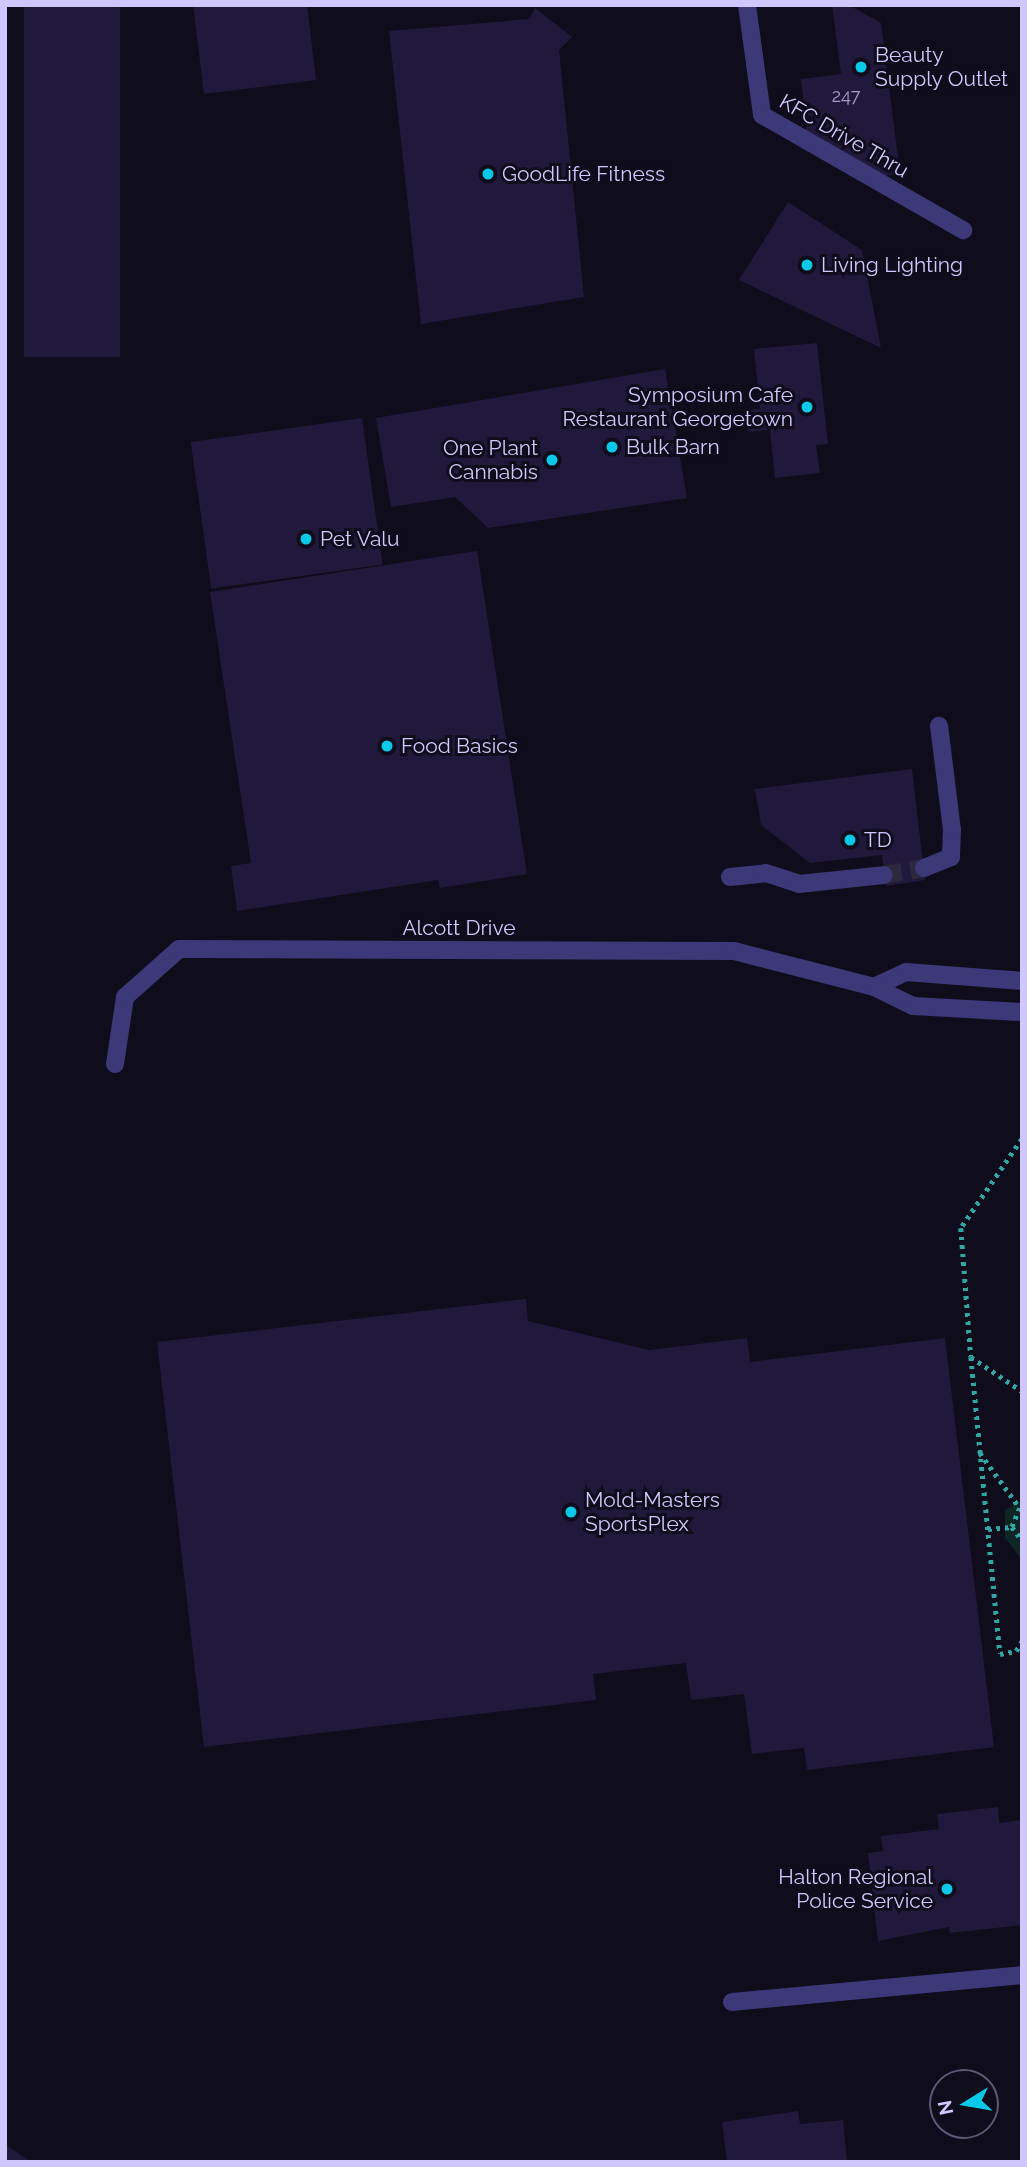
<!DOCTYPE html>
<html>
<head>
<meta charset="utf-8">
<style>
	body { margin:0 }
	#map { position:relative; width:1027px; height:2167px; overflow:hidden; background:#0f0c1b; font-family:Raleway,sans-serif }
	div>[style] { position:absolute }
	.green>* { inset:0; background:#0f2424 }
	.building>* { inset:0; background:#21193b; transform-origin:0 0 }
	.minor-tunnel>* { height:18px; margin-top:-9px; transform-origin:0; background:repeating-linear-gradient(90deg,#2c283d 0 18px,transparent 0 27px) }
	.path>* { height:4.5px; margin-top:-2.25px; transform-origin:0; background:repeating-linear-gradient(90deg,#31a7a5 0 3.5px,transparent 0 8.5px) }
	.minor>* { height:18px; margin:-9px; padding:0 9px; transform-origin:9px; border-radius:9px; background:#3d3878 }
	.dots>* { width:19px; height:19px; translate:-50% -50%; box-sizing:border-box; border:4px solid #0f0c1b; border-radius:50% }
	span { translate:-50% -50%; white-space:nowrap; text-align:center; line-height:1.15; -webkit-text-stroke:6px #0f0c1b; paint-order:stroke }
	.number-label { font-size:18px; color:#a49ccc }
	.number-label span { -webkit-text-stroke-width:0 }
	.poi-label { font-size:21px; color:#d0c8fd }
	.left { translate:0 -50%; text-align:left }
	.right { translate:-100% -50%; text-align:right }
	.street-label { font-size:21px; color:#d0c8fd }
	.frame { position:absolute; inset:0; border:7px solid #d0c8fd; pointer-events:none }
	.north { position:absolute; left:929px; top:2069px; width:70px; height:70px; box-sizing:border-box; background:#0f0c1b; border:2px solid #5c5775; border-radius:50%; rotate:259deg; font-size:19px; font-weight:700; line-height:28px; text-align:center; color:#d0c8fd }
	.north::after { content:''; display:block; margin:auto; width:24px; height:32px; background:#0ac8e7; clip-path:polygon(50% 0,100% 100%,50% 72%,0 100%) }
</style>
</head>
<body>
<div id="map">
	<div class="green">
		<div style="clip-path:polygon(1022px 1501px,1022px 1560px,1005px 1538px,1005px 1510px)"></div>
	</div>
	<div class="building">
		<div style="left:24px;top:5px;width:96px;height:352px"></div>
		<div style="clip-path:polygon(193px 5px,307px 5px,316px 80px,204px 94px)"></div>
		<div style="clip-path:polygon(832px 5px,849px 5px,881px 23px,900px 174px,877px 177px,802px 135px,812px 117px,805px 113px,801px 79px,841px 74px)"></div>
		<div style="clip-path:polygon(535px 8px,572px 37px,559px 50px,584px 297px,421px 324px,389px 31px,529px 19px)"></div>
		<div style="clip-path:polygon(788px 202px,862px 250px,881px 348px,739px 280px)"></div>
		<div style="clip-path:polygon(817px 343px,828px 444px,816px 445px,820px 473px,775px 478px,770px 430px,748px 432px,746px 410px,760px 409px,754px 349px)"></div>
		<div style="clip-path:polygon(665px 369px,687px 498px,488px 528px,455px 497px,391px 507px,376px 418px)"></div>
		<div style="left:362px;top:418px;width:148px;height:173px;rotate:82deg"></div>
		<div style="clip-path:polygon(477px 551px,527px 874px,440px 888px,438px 880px,237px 911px,231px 866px,251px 863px,210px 592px)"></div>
		<div style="clip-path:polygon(912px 769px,925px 880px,886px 886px,882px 855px,810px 863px,761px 825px,755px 789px)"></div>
		<div style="clip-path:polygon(526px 1299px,528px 1321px,649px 1350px,747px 1338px,750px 1362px,945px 1338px,994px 1747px,807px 1770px,804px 1748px,752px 1754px,744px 1694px,691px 1700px,686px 1663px,593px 1674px,596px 1700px,204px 1747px,157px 1342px)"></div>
		<div style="clip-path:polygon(998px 1807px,999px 1823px,1022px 1820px,1022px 1925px,950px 1933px,949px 1927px,878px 1941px,868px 1853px,883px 1851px,881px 1836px,939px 1829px,937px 1814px)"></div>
		<div style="clip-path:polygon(798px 2111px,800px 2124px,843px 2120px,847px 2162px,727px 2162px,722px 2122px)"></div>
		<div style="clip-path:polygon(5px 2144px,31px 2162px,5px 2162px)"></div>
	</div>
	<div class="minor-tunnel">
		<div style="left:884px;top:875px;width:41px;rotate:-9.9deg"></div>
	</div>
	<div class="path">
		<div style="left:1022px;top:1139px;width:108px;rotate:124.4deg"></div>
		<div style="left:961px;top:1228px;width:129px;rotate:85.6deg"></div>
		<div style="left:971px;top:1357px;width:61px;rotate:33.7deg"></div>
		<div style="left:971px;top:1357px;width:298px;rotate:84.4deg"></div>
		<div style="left:1000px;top:1654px;width:16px;rotate:-11deg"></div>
		<div style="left:1016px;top:1651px;width:12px;rotate:-59deg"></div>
		<div style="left:980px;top:1453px;width:68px;rotate:54deg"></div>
		<div style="left:1020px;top:1508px;width:21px;rotate:113deg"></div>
		<div style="left:1012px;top:1527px;width:16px;rotate:52deg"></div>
		<div style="left:988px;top:1529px;width:24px;rotate:-5deg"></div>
	</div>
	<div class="minor">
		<div style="left:747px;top:5px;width:111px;rotate:82.2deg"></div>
		<div style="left:762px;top:115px;width:232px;rotate:29.8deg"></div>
		<div style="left:924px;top:868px;width:29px;rotate:-22deg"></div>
		<div style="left:951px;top:857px;width:27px;rotate:-88deg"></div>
		<div style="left:952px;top:830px;width:105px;rotate:-97.1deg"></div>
		<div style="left:730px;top:877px;width:36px;rotate:-6deg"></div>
		<div style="left:766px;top:873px;width:35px;rotate:18deg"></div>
		<div style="left:799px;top:884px;width:85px;rotate:-6deg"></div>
		<div style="left:874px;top:987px;width:35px;rotate:-25deg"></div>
		<div style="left:906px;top:972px;width:116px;rotate:4.4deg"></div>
		<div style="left:115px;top:1064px;width:68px;rotate:-81.5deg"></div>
		<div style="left:125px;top:997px;width:72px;rotate:-41.6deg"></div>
		<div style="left:179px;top:949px;width:555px;rotate:0.21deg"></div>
		<div style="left:734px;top:951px;width:145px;rotate:14.4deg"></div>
		<div style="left:874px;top:987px;width:43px;rotate:26deg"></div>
		<div style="left:913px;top:1006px;width:109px;rotate:3.2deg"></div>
		<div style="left:732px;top:2002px;width:291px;rotate:-5.3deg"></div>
	</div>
	<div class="dots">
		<div style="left:861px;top:67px;background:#0ac8e7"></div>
		<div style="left:488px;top:174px;background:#0ac8e7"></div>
		<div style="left:807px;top:265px;background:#0ac8e7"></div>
		<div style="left:807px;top:407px;background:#0ac8e7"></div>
		<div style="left:612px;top:447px;background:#0ac8e7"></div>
		<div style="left:552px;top:460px;background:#0ac8e7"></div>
		<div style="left:306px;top:539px;background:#0ac8e7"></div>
		<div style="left:387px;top:746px;background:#0ac8e7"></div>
		<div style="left:850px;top:840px;background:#0ac8e7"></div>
		<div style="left:571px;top:1512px;background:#0ac8e7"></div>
		<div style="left:947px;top:1889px;background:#0ac8e7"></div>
	</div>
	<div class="number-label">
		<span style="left:846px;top:96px">247</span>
	</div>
	<div class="poi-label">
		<span class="left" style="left:875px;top:67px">Beauty<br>Supply Outlet</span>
		<span class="left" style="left:502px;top:174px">GoodLife Fitness</span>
		<span class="left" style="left:821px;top:265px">Living Lighting</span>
		<span class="right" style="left:793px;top:407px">Symposium Cafe<br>Restaurant Georgetown</span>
		<span class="left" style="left:626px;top:447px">Bulk Barn</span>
		<span class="right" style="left:538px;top:460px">One Plant<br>Cannabis</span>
		<span class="left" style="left:320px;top:539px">Pet Valu</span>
		<span class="left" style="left:401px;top:746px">Food Basics</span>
		<span class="left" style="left:864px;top:840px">TD</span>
		<span class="left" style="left:585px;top:1512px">Mold-Masters<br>SportsPlex</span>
		<span class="right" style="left:933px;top:1889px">Halton Regional<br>Police Service</span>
	</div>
	<div class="street-label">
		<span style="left:844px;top:136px;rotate:30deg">KFC Drive Thru</span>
		<span style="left:459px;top:928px">Alcott Drive</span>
	</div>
	<div class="frame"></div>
	<div class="north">N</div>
</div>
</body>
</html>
